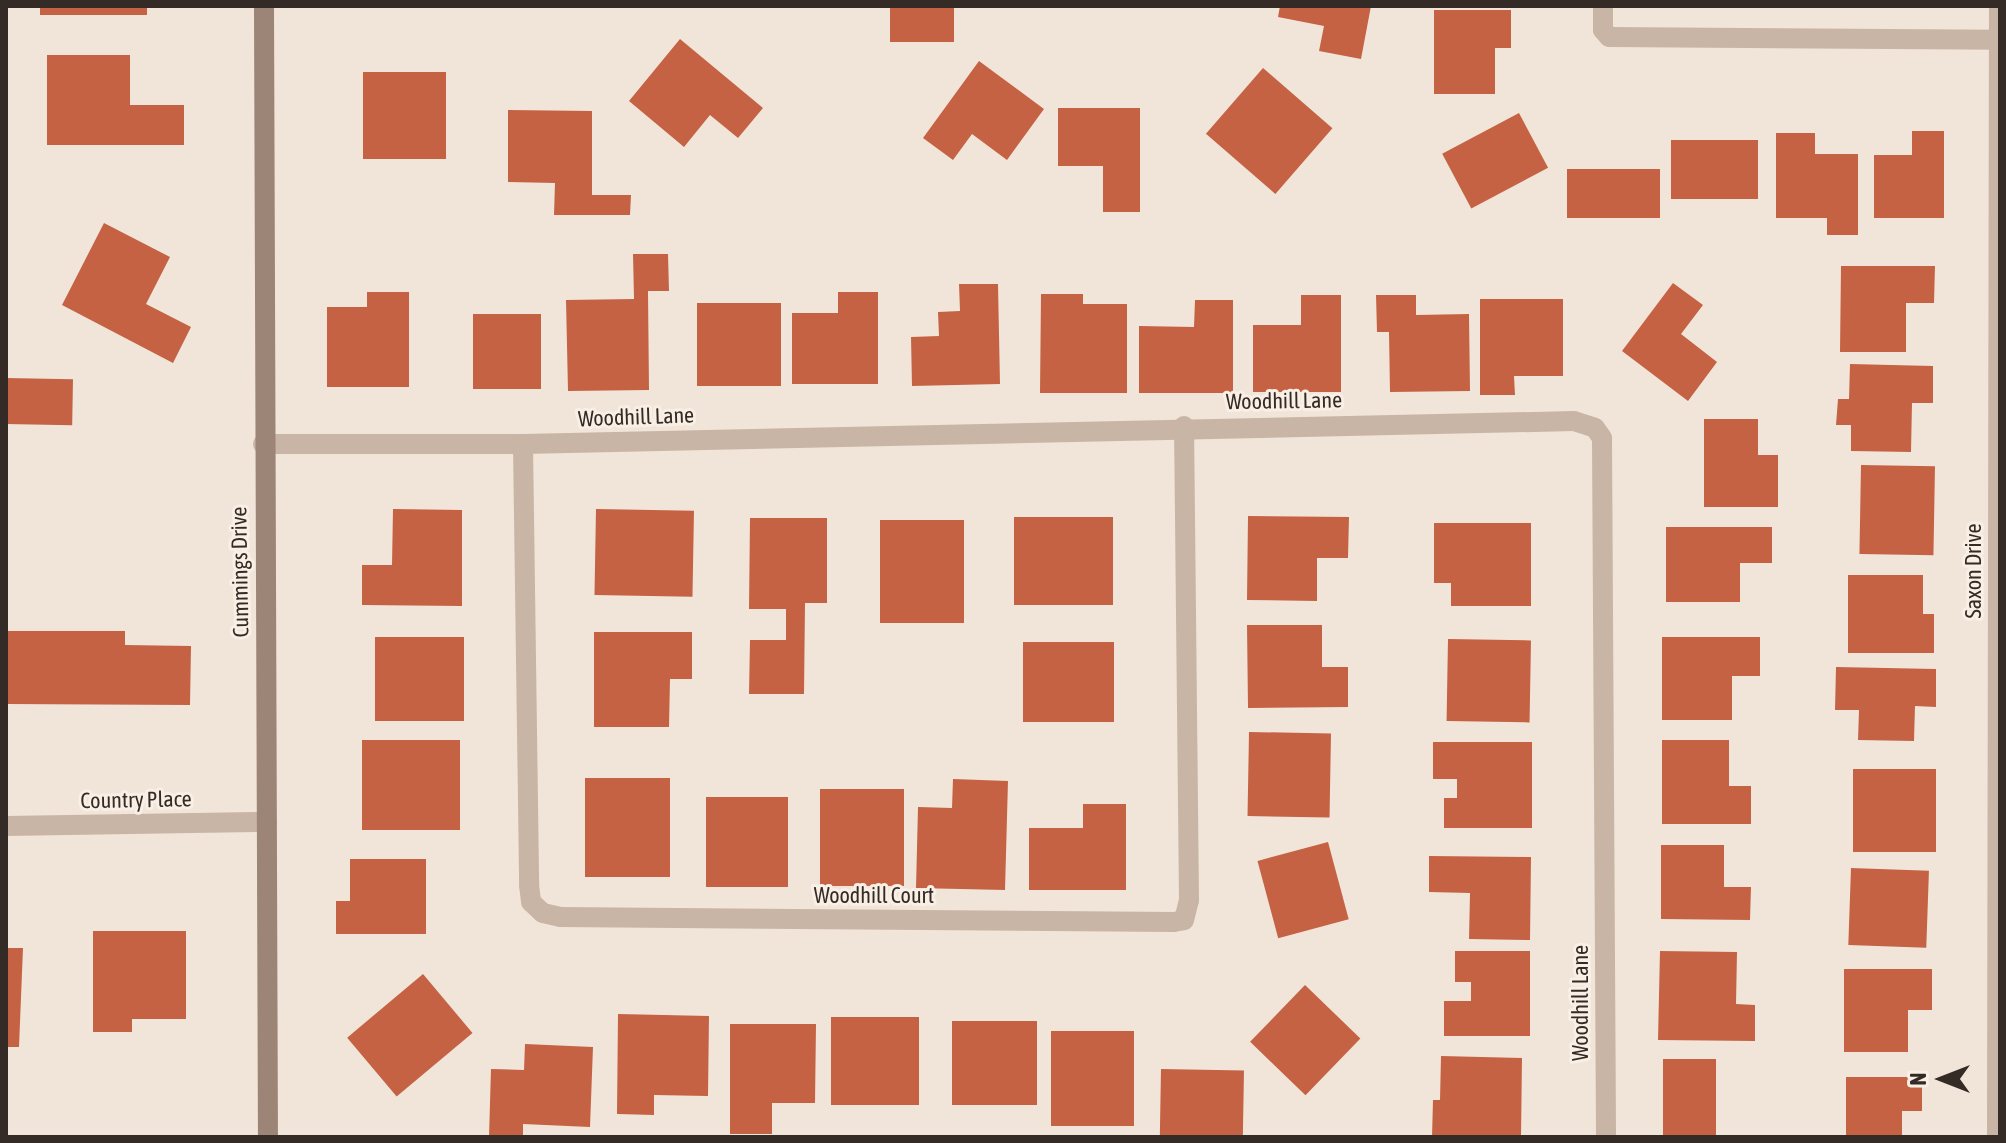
<!DOCTYPE html>
<html>
<head>
<meta charset="utf-8">
<style>
	body { margin:0 }
	#map { position:relative; width:2006px; height:1143px; overflow:hidden; background:#f1e5d9; font-family:"Asap Condensed",sans-serif }
	div>[style] { position:absolute }
	.building>* { inset:0; background:#c56243; transform-origin:0 0 }
	.street>* { height:20px; margin:-10px; padding:0 10px; transform-origin:10px; border-radius:10px; background:#c8b5a5 }
	.secondary>* { height:20px; margin:-10px; padding:0 10px; transform-origin:10px; border-radius:10px; background:#9c8476 }
	span { translate:-50% -50%; white-space:nowrap; text-align:center; line-height:1.15; -webkit-text-stroke:6px #f9efe5; paint-order:stroke }
	.street-label { font-size:22px; color:#342b26 }
	.frame { position:absolute; inset:0; border:8px solid #342b26; pointer-events:none }
	.north { position:absolute; left:1902px; top:1039px; width:80px; height:80px; -webkit-text-stroke:6px #f9efe5; paint-order:stroke; rotate:270deg; font-size:22px; font-weight:700; line-height:32px; text-align:center; color:#342b26 }
	.north::after { content:''; display:block; margin:auto; width:28px; height:36px; background:#342b26; clip-path:polygon(50% 0,100% 100%,50% 72%,0 100%) }
</style>
</head>
<body>
<div id="map">
	<div class="building">
		<div style="left:40px;top:6px;width:107px;height:9px"></div>
		<div style="left:890px;top:6px;width:64px;height:36px"></div>
		<div style="clip-path:polygon(1280px 6px,1371px 6px,1361px 59px,1319px 51px,1324px 26px,1278px 17px)"></div>
		<div style="clip-path:polygon(1434px 10px,1511px 10px,1511px 48px,1495px 48px,1495px 94px,1434px 94px)"></div>
		<div style="clip-path:polygon(680px 39px,763px 108px,738px 138px,710px 115px,684px 147px,629px 101px)"></div>
		<div style="clip-path:polygon(47px 55px,130px 55px,130px 105px,184px 105px,184px 145px,47px 145px)"></div>
		<div style="clip-path:polygon(979px 61px,1044px 109px,1007px 160px,972px 134px,953px 160px,923px 138px)"></div>
		<div style="left:1263px;top:68px;width:92px;height:87px;rotate:41deg"></div>
		<div style="left:363px;top:72px;width:83px;height:87px"></div>
		<div style="clip-path:polygon(1058px 108px,1140px 108px,1140px 212px,1103px 212px,1103px 166px,1058px 166px)"></div>
		<div style="clip-path:polygon(508px 110px,592px 111px,592px 195px,631px 195px,630px 215px,554px 215px,555px 183px,508px 182px)"></div>
		<div style="left:1519px;top:113px;width:62px;height:87px;rotate:62deg"></div>
		<div style="clip-path:polygon(1912px 131px,1944px 131px,1944px 218px,1874px 218px,1874px 155px,1912px 155px)"></div>
		<div style="clip-path:polygon(1776px 133px,1815px 133px,1815px 154px,1858px 154px,1858px 235px,1827px 235px,1827px 218px,1776px 218px)"></div>
		<div style="left:1671px;top:140px;width:87px;height:59px"></div>
		<div style="left:1567px;top:169px;width:93px;height:49px"></div>
		<div style="clip-path:polygon(104px 223px,170px 257px,146px 304px,191px 327px,173px 363px,62px 305px)"></div>
		<div style="clip-path:polygon(633px 254px,668px 254px,669px 291px,648px 291px,649px 390px,568px 391px,566px 300px,634px 299px)"></div>
		<div style="clip-path:polygon(1841px 266px,1935px 266px,1934px 303px,1906px 303px,1906px 352px,1840px 352px)"></div>
		<div style="clip-path:polygon(1673px 283px,1703px 305px,1681px 334px,1717px 362px,1688px 401px,1622px 351px)"></div>
		<div style="clip-path:polygon(959px 284px,998px 284px,1000px 384px,912px 386px,911px 337px,939px 336px,938px 312px,960px 311px)"></div>
		<div style="clip-path:polygon(367px 292px,409px 292px,409px 387px,327px 387px,327px 307px,367px 307px)"></div>
		<div style="clip-path:polygon(838px 292px,878px 292px,878px 384px,792px 384px,792px 313px,838px 313px)"></div>
		<div style="clip-path:polygon(1041px 294px,1083px 294px,1083px 304px,1127px 304px,1127px 393px,1040px 393px)"></div>
		<div style="clip-path:polygon(1301px 295px,1341px 295px,1341px 392px,1253px 392px,1253px 325px,1301px 325px)"></div>
		<div style="clip-path:polygon(1376px 295px,1416px 295px,1416px 315px,1469px 314px,1470px 391px,1390px 392px,1389px 332px,1377px 332px)"></div>
		<div style="clip-path:polygon(1480px 299px,1563px 299px,1563px 376px,1514px 376px,1515px 395px,1480px 395px)"></div>
		<div style="clip-path:polygon(1195px 300px,1233px 300px,1233px 393px,1139px 393px,1139px 326px,1194px 327px)"></div>
		<div style="left:697px;top:303px;width:84px;height:83px"></div>
		<div style="left:473px;top:314px;width:68px;height:75px"></div>
		<div style="clip-path:polygon(1850px 364px,1933px 366px,1933px 403px,1912px 403px,1911px 452px,1851px 451px,1851px 425px,1836px 425px,1838px 399px,1849px 399px)"></div>
		<div style="left:6px;top:378px;width:67px;height:46px;rotate:1deg"></div>
		<div style="clip-path:polygon(1704px 419px,1758px 419px,1758px 455px,1778px 455px,1778px 507px,1704px 507px)"></div>
		<div style="left:1861px;top:465px;width:74px;height:89px;rotate:1deg"></div>
		<div style="clip-path:polygon(393px 509px,462px 510px,462px 606px,362px 605px,362px 565px,392px 565px)"></div>
		<div style="left:596px;top:509px;width:98px;height:86px;rotate:1deg"></div>
		<div style="clip-path:polygon(1248px 516px,1349px 517px,1348px 558px,1317px 558px,1317px 601px,1247px 600px)"></div>
		<div style="left:1014px;top:517px;width:99px;height:88px"></div>
		<div style="clip-path:polygon(750px 518px,827px 518px,827px 603px,805px 603px,804px 694px,749px 694px,750px 640px,786px 640px,786px 609px,749px 609px)"></div>
		<div style="left:880px;top:520px;width:84px;height:103px"></div>
		<div style="clip-path:polygon(1434px 523px,1531px 523px,1531px 606px,1451px 606px,1451px 583px,1434px 583px)"></div>
		<div style="clip-path:polygon(1666px 527px,1772px 527px,1772px 563px,1740px 563px,1740px 602px,1666px 602px)"></div>
		<div style="clip-path:polygon(1848px 575px,1923px 575px,1923px 614px,1934px 614px,1934px 653px,1848px 653px)"></div>
		<div style="clip-path:polygon(1247px 625px,1322px 625px,1322px 667px,1348px 667px,1348px 707px,1248px 708px)"></div>
		<div style="clip-path:polygon(6px 631px,125px 631px,125px 645px,191px 646px,190px 705px,6px 704px)"></div>
		<div style="clip-path:polygon(594px 632px,692px 632px,692px 679px,670px 679px,669px 727px,594px 727px)"></div>
		<div style="left:375px;top:637px;width:89px;height:84px"></div>
		<div style="clip-path:polygon(1662px 637px,1760px 637px,1760px 676px,1732px 676px,1732px 720px,1662px 720px)"></div>
		<div style="left:1448px;top:639px;width:83px;height:82px;rotate:1deg"></div>
		<div style="left:1023px;top:642px;width:91px;height:80px"></div>
		<div style="clip-path:polygon(1836px 667px,1936px 669px,1936px 707px,1915px 706px,1914px 741px,1858px 740px,1859px 710px,1835px 710px)"></div>
		<div style="left:1249px;top:732px;width:82px;height:84px;rotate:1deg"></div>
		<div style="left:362px;top:740px;width:98px;height:90px"></div>
		<div style="clip-path:polygon(1662px 740px,1729px 740px,1729px 786px,1751px 786px,1751px 824px,1662px 824px)"></div>
		<div style="clip-path:polygon(1433px 742px,1532px 742px,1532px 828px,1444px 828px,1444px 798px,1457px 798px,1457px 779px,1433px 779px)"></div>
		<div style="left:1853px;top:769px;width:83px;height:83px"></div>
		<div style="left:585px;top:778px;width:85px;height:99px"></div>
		<div style="clip-path:polygon(953px 779px,1008px 781px,1005px 890px,916px 888px,918px 807px,952px 808px)"></div>
		<div style="left:820px;top:789px;width:84px;height:97px"></div>
		<div style="left:706px;top:797px;width:82px;height:90px"></div>
		<div style="clip-path:polygon(1083px 804px,1126px 804px,1126px 890px,1029px 890px,1029px 828px,1083px 828px)"></div>
		<div style="left:1328px;top:842px;width:80px;height:73px;rotate:75deg"></div>
		<div style="clip-path:polygon(1661px 845px,1724px 845px,1724px 887px,1751px 887px,1750px 920px,1661px 919px)"></div>
		<div style="clip-path:polygon(1429px 856px,1531px 857px,1530px 940px,1469px 939px,1470px 893px,1429px 892px)"></div>
		<div style="clip-path:polygon(350px 859px,426px 859px,426px 934px,336px 934px,336px 901px,350px 901px)"></div>
		<div style="left:1851px;top:868px;width:78px;height:77px;rotate:2deg"></div>
		<div style="clip-path:polygon(93px 931px,186px 931px,186px 1019px,132px 1019px,132px 1032px,93px 1032px)"></div>
		<div style="clip-path:polygon(6px 948px,23px 948px,19px 1047px,6px 1047px)"></div>
		<div style="clip-path:polygon(1455px 951px,1530px 951px,1530px 1036px,1444px 1036px,1444px 1001px,1471px 1001px,1471px 982px,1455px 982px)"></div>
		<div style="clip-path:polygon(1660px 951px,1737px 952px,1736px 1004px,1755px 1005px,1755px 1041px,1658px 1040px)"></div>
		<div style="clip-path:polygon(1844px 969px,1932px 969px,1932px 1010px,1908px 1010px,1908px 1052px,1844px 1052px)"></div>
		<div style="left:423px;top:974px;width:77px;height:99px;rotate:50deg"></div>
		<div style="left:1305px;top:985px;width:77px;height:79px;rotate:44deg"></div>
		<div style="clip-path:polygon(618px 1014px,709px 1016px,708px 1096px,654px 1095px,654px 1115px,617px 1114px)"></div>
		<div style="left:831px;top:1017px;width:88px;height:88px"></div>
		<div style="left:952px;top:1021px;width:85px;height:84px"></div>
		<div style="clip-path:polygon(730px 1024px,816px 1024px,815px 1103px,772px 1103px,772px 1134px,730px 1134px)"></div>
		<div style="left:1051px;top:1031px;width:83px;height:95px"></div>
		<div style="clip-path:polygon(525px 1044px,593px 1047px,590px 1127px,523px 1124px,523px 1137px,489px 1137px,491px 1069px,524px 1070px)"></div>
		<div style="clip-path:polygon(1441px 1056px,1522px 1058px,1521px 1137px,1432px 1137px,1433px 1100px,1440px 1100px)"></div>
		<div style="left:1663px;top:1059px;width:53px;height:78px"></div>
		<div style="left:1161px;top:1069px;width:83px;height:68px;rotate:1deg"></div>
		<div style="clip-path:polygon(1846px 1077px,1922px 1077px,1922px 1111px,1902px 1111px,1902px 1137px,1846px 1137px)"></div>
	</div>
	<div class="street">
		<div style="left:1603px;top:6px;width:24px;rotate:90deg"></div>
		<div style="left:1603px;top:30px;width:9px;rotate:49deg"></div>
		<div style="left:1609px;top:37px;width:390px;rotate:0.4deg"></div>
		<div style="left:263px;top:444px;width:260px"></div>
		<div style="left:523px;top:444px;width:1051px;rotate:-1.25deg"></div>
		<div style="left:1574px;top:421px;width:22px;rotate:18deg"></div>
		<div style="left:1595px;top:428px;width:12px;rotate:55deg"></div>
		<div style="left:1602px;top:438px;width:699px;rotate:89.67deg"></div>
		<div style="left:523px;top:444px;width:441px;rotate:89.2deg"></div>
		<div style="left:529px;top:885px;width:17px;rotate:83deg"></div>
		<div style="left:531px;top:902px;width:16px;rotate:43deg"></div>
		<div style="left:543px;top:913px;width:17px;rotate:13deg"></div>
		<div style="left:560px;top:917px;width:614px;rotate:0.47deg"></div>
		<div style="left:1174px;top:922px;width:10px;rotate:-11deg"></div>
		<div style="left:1184px;top:920px;width:21px;rotate:-76deg"></div>
		<div style="left:1189px;top:900px;width:474px;rotate:-90.6deg"></div>
		<div style="left:6px;top:826px;width:261px;rotate:-0.9deg"></div>
		<div style="left:1997px;top:1137px;width:1131px;rotate:-89.9deg"></div>
	</div>
	<div class="secondary">
		<div style="left:264px;top:6px;width:1131px;rotate:89.8deg"></div>
	</div>
	<div class="street-label">
		<span style="left:1284px;top:401px;rotate:-1deg">Woodhill Lane</span>
		<span style="left:636px;top:417px;rotate:-2deg">Woodhill Lane</span>
		<span style="left:1974px;top:571px;rotate:-90deg">Saxon Drive</span>
		<span style="left:240px;top:572px;rotate:-91deg">Cummings Drive</span>
		<span style="left:136px;top:800px;rotate:-1deg">Country Place</span>
		<span style="left:874px;top:896px">Woodhill Court</span>
		<span style="left:1581px;top:1003px;rotate:-90deg">Woodhill Lane</span>
	</div>
	<div class="frame"></div>
	<div class="north">N</div>
</div>
</body>
</html>
